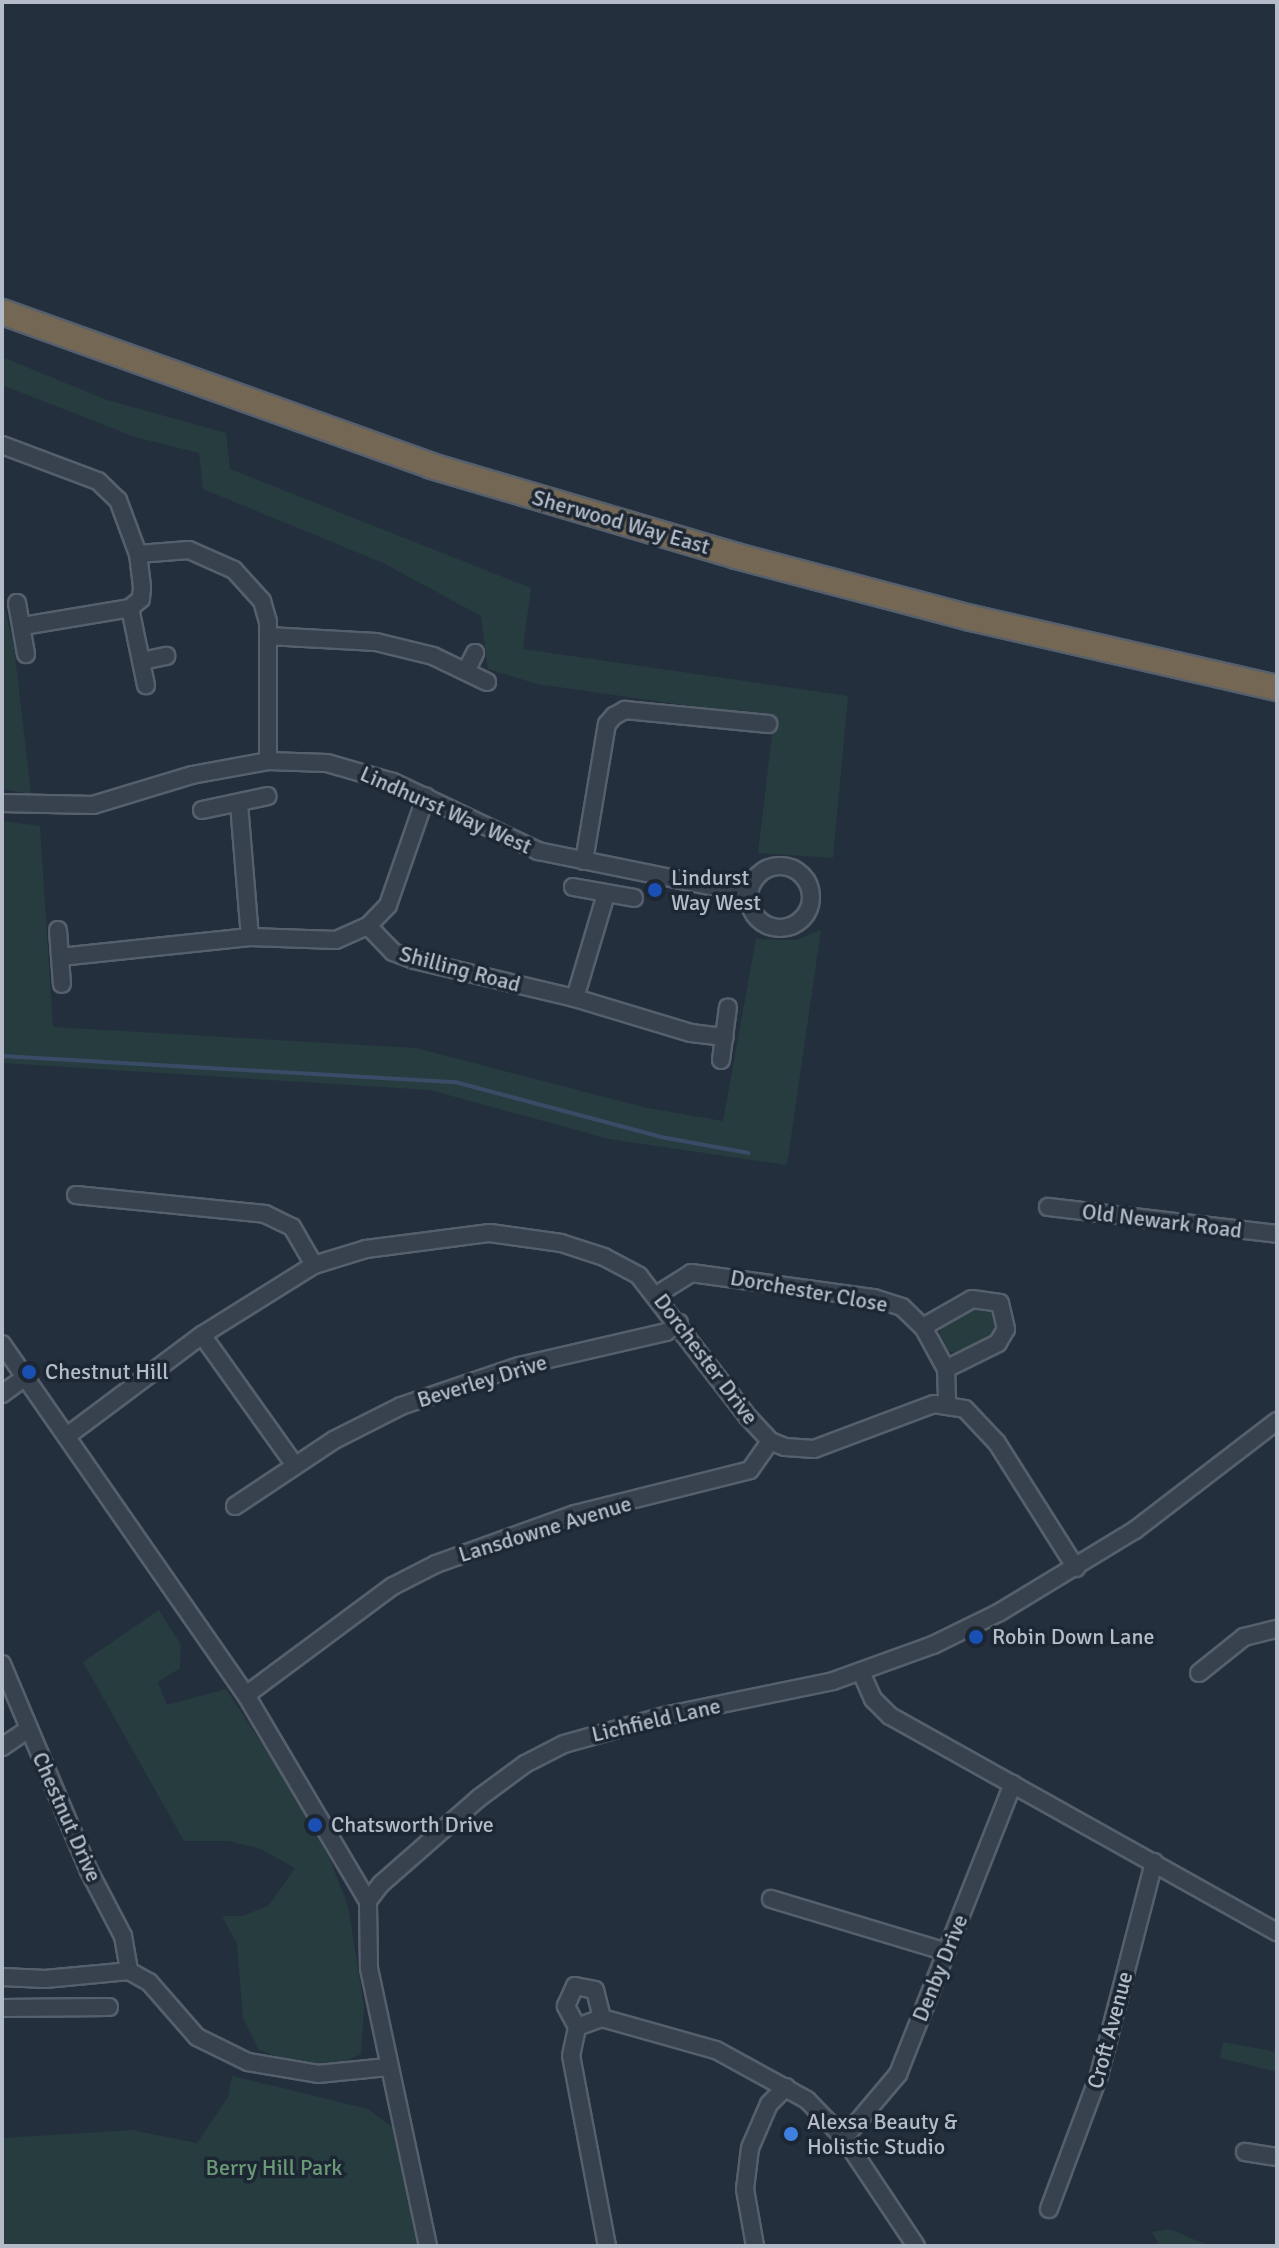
<!DOCTYPE html>
<html>
<head>
<meta charset="utf-8">
<style>
	body { margin:0 }
	#map { position:relative; width:1279px; height:2248px; overflow:hidden; background:#242f3e; font-family:Signika,sans-serif }
	div>[style] { position:absolute }
	.green>* { inset:0; background:#263c3f }
	.stream>* { height:4px; margin:-2px; padding:0 2px; transform-origin:2px; border-radius:2px; background:#394c67 }
	.roads { filter:drop-shadow(2px 0 #565f6c) drop-shadow(-2px 0 #565f6c) drop-shadow(0 2px #565f6c) drop-shadow(0 -2px #565f6c) }
	.minor>* { height:16px; margin:-8px; padding:0 8px; transform-origin:8px; border-radius:8px; background:#38414e }
	.minor>.ring { margin:-8px; padding:0; box-sizing:content-box; background:none; border:16px solid #38414e; border-radius:50% }
	.highway>* { height:24px; margin:-12px; padding:0 12px; transform-origin:12px; border-radius:12px; background:#746855 }
	.dots>* { width:22px; height:22px; translate:-50% -50%; box-sizing:border-box; border:4px solid #1d2633; border-radius:50% }
	span { translate:-50% -50%; white-space:nowrap; text-align:center; line-height:1.15; -webkit-text-stroke:7px #1d2633; paint-order:stroke }
	.street-label { font-size:22px; color:#b4bcc9 }
	.poi-label { font-size:22px; color:#b4bcc9 }
	.left { translate:0 -50%; text-align:left }
	.park-label { font-size:22px; color:#6b9a76 }
	.frame { position:absolute; inset:0; border:4px solid #b4bcc9; pointer-events:none }
</style>
</head>
<body>
<div id="map">
	<div class="green">
		<div style="clip-path:polygon(2px 357px,107px 400px,226px 433px,230px 469px,531px 588px,523px 649px,848px 696px,833px 858px,758px 853px,774px 718px,537px 684px,488px 669px,481px 616px,383px 563px,203px 489px,199px 453px,135px 437px,2px 385px)"></div>
		<div style="clip-path:polygon(2px 598px,14px 646px,31px 794px,2px 789px)"></div>
		<div style="clip-path:polygon(2px 821px,40px 826px,53px 1027px,416px 1048px,647px 1108px,723px 1121px,756px 939px,796px 940px,821px 930px,787px 1165px,609px 1139px,430px 1090px,2px 1063px)"></div>
		<div style="clip-path:polygon(981px 1306px,997px 1311px,994px 1335px,956px 1354px,945px 1350px,939px 1335px,942px 1326px)"></div>
		<div style="clip-path:polygon(159px 1610px,181px 1645px,180px 1668px,158px 1682px,167px 1705px,226px 1689px,303px 1806px,331px 1862px,348px 1906px,364px 2006px,361px 2054px,337px 2065px,290px 2061px,259px 2050px,243px 2018px,237px 1944px,222px 1916px,243px 1916px,269px 1905px,295px 1868px,261px 1849px,228px 1841px,184px 1841px,83px 1662px)"></div>
		<div style="clip-path:polygon(1223px 2042px,1277px 2052px,1277px 2072px,1220px 2058px)"></div>
		<div style="clip-path:polygon(232px 2076px,368px 2109px,395px 2129px,420px 2246px,2px 2246px,2px 2138px,132px 2130px,197px 2143px,228px 2097px)"></div>
		<div style="clip-path:polygon(1170px 2229px,1209px 2246px,1160px 2246px,1152px 2232px)"></div>
	</div>
	<div class="stream">
		<div style="left:2px;top:1056px;width:454px;rotate:3.3deg"></div>
		<div style="left:455px;top:1082px;width:213px;rotate:14.9deg"></div>
		<div style="left:661px;top:1137px;width:89px;rotate:10.3deg"></div>
	</div>
	<div class="roads">
		<div class="minor">
			<div style="left:2px;top:445px;width:103px;rotate:20.6deg"></div>
			<div style="left:98px;top:481px;width:28px;rotate:44deg"></div>
			<div style="left:118px;top:500px;width:58px;rotate:69.7deg"></div>
			<div style="left:138px;top:554px;width:33px;rotate:83deg"></div>
			<div style="left:142px;top:587px;width:12px;rotate:95deg"></div>
			<div style="left:141px;top:599px;width:14px;rotate:141deg"></div>
			<div style="left:138px;top:554px;width:51px;rotate:-4.5deg"></div>
			<div style="left:189px;top:550px;width:49px;rotate:24deg"></div>
			<div style="left:234px;top:570px;width:42px;rotate:47.9deg"></div>
			<div style="left:262px;top:601px;width:22px;rotate:74deg"></div>
			<div style="left:268px;top:622px;width:139px;rotate:90deg"></div>
			<div style="left:17px;top:603px;width:52px;rotate:80deg"></div>
			<div style="left:130px;top:608px;width:79px;rotate:78.3deg"></div>
			<div style="left:23px;top:626px;width:109px;rotate:-9.5deg"></div>
			<div style="left:268px;top:636px;width:108px;rotate:3.2deg"></div>
			<div style="left:376px;top:642px;width:59px;rotate:13.8deg"></div>
			<div style="left:433px;top:656px;width:60px;rotate:25.7deg"></div>
			<div style="left:142px;top:661px;width:25px;rotate:-12deg"></div>
			<div style="left:467px;top:669px;width:18px;rotate:-63deg"></div>
			<div style="left:2px;top:803px;width:91px;rotate:1.3deg"></div>
			<div style="left:93px;top:805px;width:103px;rotate:-16.9deg"></div>
			<div style="left:192px;top:775px;width:77px;rotate:-10.4deg"></div>
			<div style="left:268px;top:761px;width:59px;rotate:1.9deg"></div>
			<div style="left:327px;top:763px;width:69px;rotate:16.1deg"></div>
			<div style="left:393px;top:782px;width:161px;rotate:25.4deg"></div>
			<div style="left:538px;top:851px;width:215px;rotate:11.5deg"></div>
			<div style="left:239px;top:804px;width:133px;rotate:85.3deg"></div>
			<div style="left:202px;top:810px;width:67px;rotate:-12deg"></div>
			<div style="left:584px;top:861px;width:139px;rotate:-80.5deg"></div>
			<div style="left:607px;top:724px;width:11px;rotate:-49deg"></div>
			<div style="left:614px;top:716px;width:13px;rotate:-29deg"></div>
			<div style="left:625px;top:710px;width:144px;rotate:5.6deg"></div>
			<div class="ring" style="left:749px;top:866px;width:46px;height:46px"></div>
			<div style="left:573px;top:887px;width:62px;rotate:10.2deg"></div>
			<div style="left:368px;top:926px;width:36px;rotate:46deg"></div>
			<div style="left:393px;top:952px;width:22px;rotate:21deg"></div>
			<div style="left:414px;top:960px;width:165px;rotate:13.3deg"></div>
			<div style="left:575px;top:998px;width:121px;rotate:16.8deg"></div>
			<div style="left:691px;top:1033px;width:34px;rotate:7deg"></div>
			<div style="left:368px;top:926px;width:29px;rotate:-46deg"></div>
			<div style="left:388px;top:905px;width:115px;rotate:-70.8deg"></div>
			<div style="left:58px;top:930px;width:54px;rotate:85.8deg"></div>
			<div style="left:60px;top:957px;width:191px;rotate:-6deg"></div>
			<div style="left:250px;top:937px;width:86px;rotate:2deg"></div>
			<div style="left:336px;top:940px;width:35px;rotate:-24deg"></div>
			<div style="left:575px;top:998px;width:109px;rotate:-73.4deg"></div>
			<div style="left:721px;top:1060px;width:53px;rotate:-82.5deg"></div>
			<div style="left:76px;top:1195px;width:190px;rotate:5.7deg"></div>
			<div style="left:265px;top:1214px;width:30px;rotate:26deg"></div>
			<div style="left:292px;top:1227px;width:44px;rotate:59.9deg"></div>
			<div style="left:1048px;top:1207px;width:231px;rotate:6.7deg"></div>
			<div style="left:658px;top:1294px;width:39px;rotate:-32deg"></div>
			<div style="left:691px;top:1273px;width:185px;rotate:7.8deg"></div>
			<div style="left:874px;top:1298px;width:29px;rotate:18deg"></div>
			<div style="left:902px;top:1307px;width:29px;rotate:44deg"></div>
			<div style="left:923px;top:1327px;width:48px;rotate:61.3deg"></div>
			<div style="left:946px;top:1369px;width:36px;rotate:88deg"></div>
			<div style="left:923px;top:1327px;width:56px;rotate:-29.7deg"></div>
			<div style="left:972px;top:1299px;width:28px;rotate:8deg"></div>
			<div style="left:1000px;top:1303px;width:27px;rotate:77deg"></div>
			<div style="left:1006px;top:1329px;width:16px;rotate:120deg"></div>
			<div style="left:998px;top:1343px;width:58px;rotate:153.4deg"></div>
			<div style="left:202px;top:1335px;width:158px;rotate:54.5deg"></div>
			<div style="left:2px;top:1344px;width:427px;rotate:55.2deg"></div>
			<div style="left:246px;top:1695px;width:239px;rotate:59.4deg"></div>
			<div style="left:2px;top:1394px;width:29px;rotate:-36deg"></div>
			<div style="left:67px;top:1436px;width:169px;rotate:-36.8deg"></div>
			<div style="left:202px;top:1335px;width:132px;rotate:-32deg"></div>
			<div style="left:314px;top:1265px;width:54px;rotate:-17.1deg"></div>
			<div style="left:366px;top:1249px;width:125px;rotate:-7.4deg"></div>
			<div style="left:490px;top:1233px;width:72px;rotate:8deg"></div>
			<div style="left:561px;top:1243px;width:45px;rotate:18deg"></div>
			<div style="left:604px;top:1257px;width:40px;rotate:28deg"></div>
			<div style="left:639px;top:1276px;width:178px;rotate:52.3deg"></div>
			<div style="left:748px;top:1417px;width:33px;rotate:47deg"></div>
			<div style="left:770px;top:1441px;width:16px;rotate:22deg"></div>
			<div style="left:785px;top:1447px;width:29px;rotate:4deg"></div>
			<div style="left:814px;top:1449px;width:128px;rotate:-20.6deg"></div>
			<div style="left:934px;top:1404px;width:31px;rotate:9deg"></div>
			<div style="left:965px;top:1409px;width:47px;rotate:46.7deg"></div>
			<div style="left:997px;top:1443px;width:148px;rotate:57.7deg"></div>
			<div style="left:235px;top:1506px;width:119px;rotate:-33.7deg"></div>
			<div style="left:334px;top:1440px;width:75px;rotate:-26.9deg"></div>
			<div style="left:401px;top:1406px;width:125px;rotate:-18.7deg"></div>
			<div style="left:519px;top:1366px;width:151px;rotate:-13deg"></div>
			<div style="left:666px;top:1332px;width:16px;rotate:-35deg"></div>
			<div style="left:2px;top:1664px;width:225px;rotate:67.2deg"></div>
			<div style="left:89px;top:1871px;width:73px;rotate:62.4deg"></div>
			<div style="left:123px;top:1936px;width:36px;rotate:80deg"></div>
			<div style="left:861px;top:1672px;width:30px;rotate:66deg"></div>
			<div style="left:873px;top:1699px;width:24px;rotate:45deg"></div>
			<div style="left:890px;top:1716px;width:443px;rotate:29.2deg"></div>
			<div style="left:1199px;top:1673px;width:58px;rotate:-38.7deg"></div>
			<div style="left:1244px;top:1637px;width:34px;rotate:-14deg"></div>
			<div style="left:246px;top:1695px;width:183px;rotate:-36.6deg"></div>
			<div style="left:393px;top:1586px;width:48px;rotate:-27.1deg"></div>
			<div style="left:436px;top:1564px;width:148px;rotate:-19.8deg"></div>
			<div style="left:575px;top:1514px;width:180px;rotate:-14.1deg"></div>
			<div style="left:750px;top:1470px;width:35px;rotate:-55deg"></div>
			<div style="left:2px;top:1747px;width:30px;rotate:-34deg"></div>
			<div style="left:771px;top:1899px;width:183px;rotate:16.8deg"></div>
			<div style="left:2px;top:1977px;width:43px;rotate:2.7deg"></div>
			<div style="left:45px;top:1979px;width:84px;rotate:-5.4deg"></div>
			<div style="left:129px;top:1971px;width:23px;rotate:29deg"></div>
			<div style="left:149px;top:1982px;width:73px;rotate:48.9deg"></div>
			<div style="left:197px;top:2037px;width:57px;rotate:26.1deg"></div>
			<div style="left:248px;top:2062px;width:71px;rotate:9.7deg"></div>
			<div style="left:318px;top:2074px;width:70px;rotate:-5.7deg"></div>
			<div style="left:2px;top:2008px;width:107px;rotate:-0.5deg"></div>
			<div style="left:577px;top:2027px;width:24px;rotate:-118deg"></div>
			<div style="left:566px;top:2006px;width:22px;rotate:-66deg"></div>
			<div style="left:575px;top:1986px;width:20px;rotate:11deg"></div>
			<div style="left:595px;top:1990px;width:29px;rotate:76deg"></div>
			<div style="left:844px;top:2138px;width:84px;rotate:-49.8deg"></div>
			<div style="left:898px;top:2074px;width:312px;rotate:-68.4deg"></div>
			<div style="left:1245px;top:2152px;width:32px;rotate:9deg"></div>
			<div style="left:1049px;top:2209px;width:143px;rotate:-69.5deg"></div>
			<div style="left:1099px;top:2075px;width:220px;rotate:-75.5deg"></div>
			<div style="left:428px;top:2246px;width:284px;rotate:-102deg"></div>
			<div style="left:369px;top:1968px;width:67px;rotate:-90.9deg"></div>
			<div style="left:368px;top:1901px;width:21px;rotate:-53deg"></div>
			<div style="left:381px;top:1884px;width:130px;rotate:-41.3deg"></div>
			<div style="left:479px;top:1798px;width:57px;rotate:-36.5deg"></div>
			<div style="left:525px;top:1764px;width:44px;rotate:-27.1deg"></div>
			<div style="left:564px;top:1744px;width:108px;rotate:-15.6deg"></div>
			<div style="left:668px;top:1715px;width:168px;rotate:-11.6deg"></div>
			<div style="left:833px;top:1681px;width:106px;rotate:-19.8deg"></div>
			<div style="left:933px;top:1645px;width:75px;rotate:-26.2deg"></div>
			<div style="left:1000px;top:1612px;width:158px;rotate:-31.3deg"></div>
			<div style="left:1135px;top:1530px;width:179px;rotate:-37.5deg"></div>
			<div style="left:607px;top:2246px;width:193px;rotate:-100.7deg"></div>
			<div style="left:571px;top:2056px;width:30px;rotate:-78deg"></div>
			<div style="left:577px;top:2027px;width:27px;rotate:-20deg"></div>
			<div style="left:602px;top:2018px;width:118px;rotate:15.7deg"></div>
			<div style="left:716px;top:2050px;width:104px;rotate:28.8deg"></div>
			<div style="left:807px;top:2100px;width:53px;rotate:45.8deg"></div>
			<div style="left:844px;top:2138px;width:130px;rotate:56.3deg"></div>
			<div style="left:755px;top:2246px;width:58px;rotate:-100deg"></div>
			<div style="left:745px;top:2189px;width:41px;rotate:-83deg"></div>
			<div style="left:750px;top:2148px;width:48px;rotate:-66.6deg"></div>
			<div style="left:769px;top:2104px;width:24px;rotate:-45deg"></div>
		</div>
		<div class="highway">
			<div style="left:2px;top:312px;width:456px;rotate:19.7deg"></div>
			<div style="left:431px;top:466px;width:318px;rotate:16.4deg"></div>
			<div style="left:736px;top:556px;width:243px;rotate:14.8deg"></div>
			<div style="left:971px;top:618px;width:314px;rotate:12.9deg"></div>
		</div>
	</div>
	<div class="dots">
		<div style="left:655px;top:890px;background:#1a4fb4"></div>
		<div style="left:29px;top:1372px;background:#1a4fb4"></div>
		<div style="left:976px;top:1637px;background:#1a4fb4"></div>
		<div style="left:315px;top:1825px;background:#1a4fb4"></div>
		<div style="left:791px;top:2134px;background:#3f7fe0"></div>
	</div>
	<div class="street-label">
		<span style="left:621px;top:522px;rotate:16deg">Sherwood Way East</span>
		<span style="left:446px;top:810px;rotate:24deg">Lindhurst Way West</span>
		<span style="left:460px;top:969px;rotate:15deg">Shilling Road</span>
		<span style="left:1162px;top:1221px;rotate:7deg">Old Newark Road</span>
		<span style="left:809px;top:1291px;rotate:10deg">Dorchester Close</span>
		<span style="left:706px;top:1359px;rotate:53deg">Dorchester Drive</span>
		<span style="left:482px;top:1381px;rotate:-17deg">Beverley Drive</span>
		<span style="left:545px;top:1529px;rotate:-17deg">Lansdowne Avenue</span>
		<span style="left:656px;top:1720px;rotate:-13deg">Lichfield Lane</span>
		<span style="left:67px;top:1817px;rotate:66deg">Chestnut Drive</span>
		<span style="left:940px;top:1968px;rotate:-68deg">Denby Drive</span>
		<span style="left:1110px;top:2030px;rotate:-75deg">Croft Avenue</span>
	</div>
	<div class="poi-label">
		<span class="left" style="left:671px;top:890px">Lindurst<br>Way West</span>
		<span class="left" style="left:45px;top:1372px">Chestnut Hill</span>
		<span class="left" style="left:992px;top:1637px">Robin Down Lane</span>
		<span class="left" style="left:331px;top:1825px">Chatsworth Drive</span>
		<span class="left" style="left:807px;top:2134px">Alexsa Beauty &amp;<br>Holistic Studio</span>
	</div>
	<div class="park-label">
		<span style="left:274px;top:2168px">Berry Hill Park</span>
	</div>
	<div class="frame"></div>
</div>
</body>
</html>
